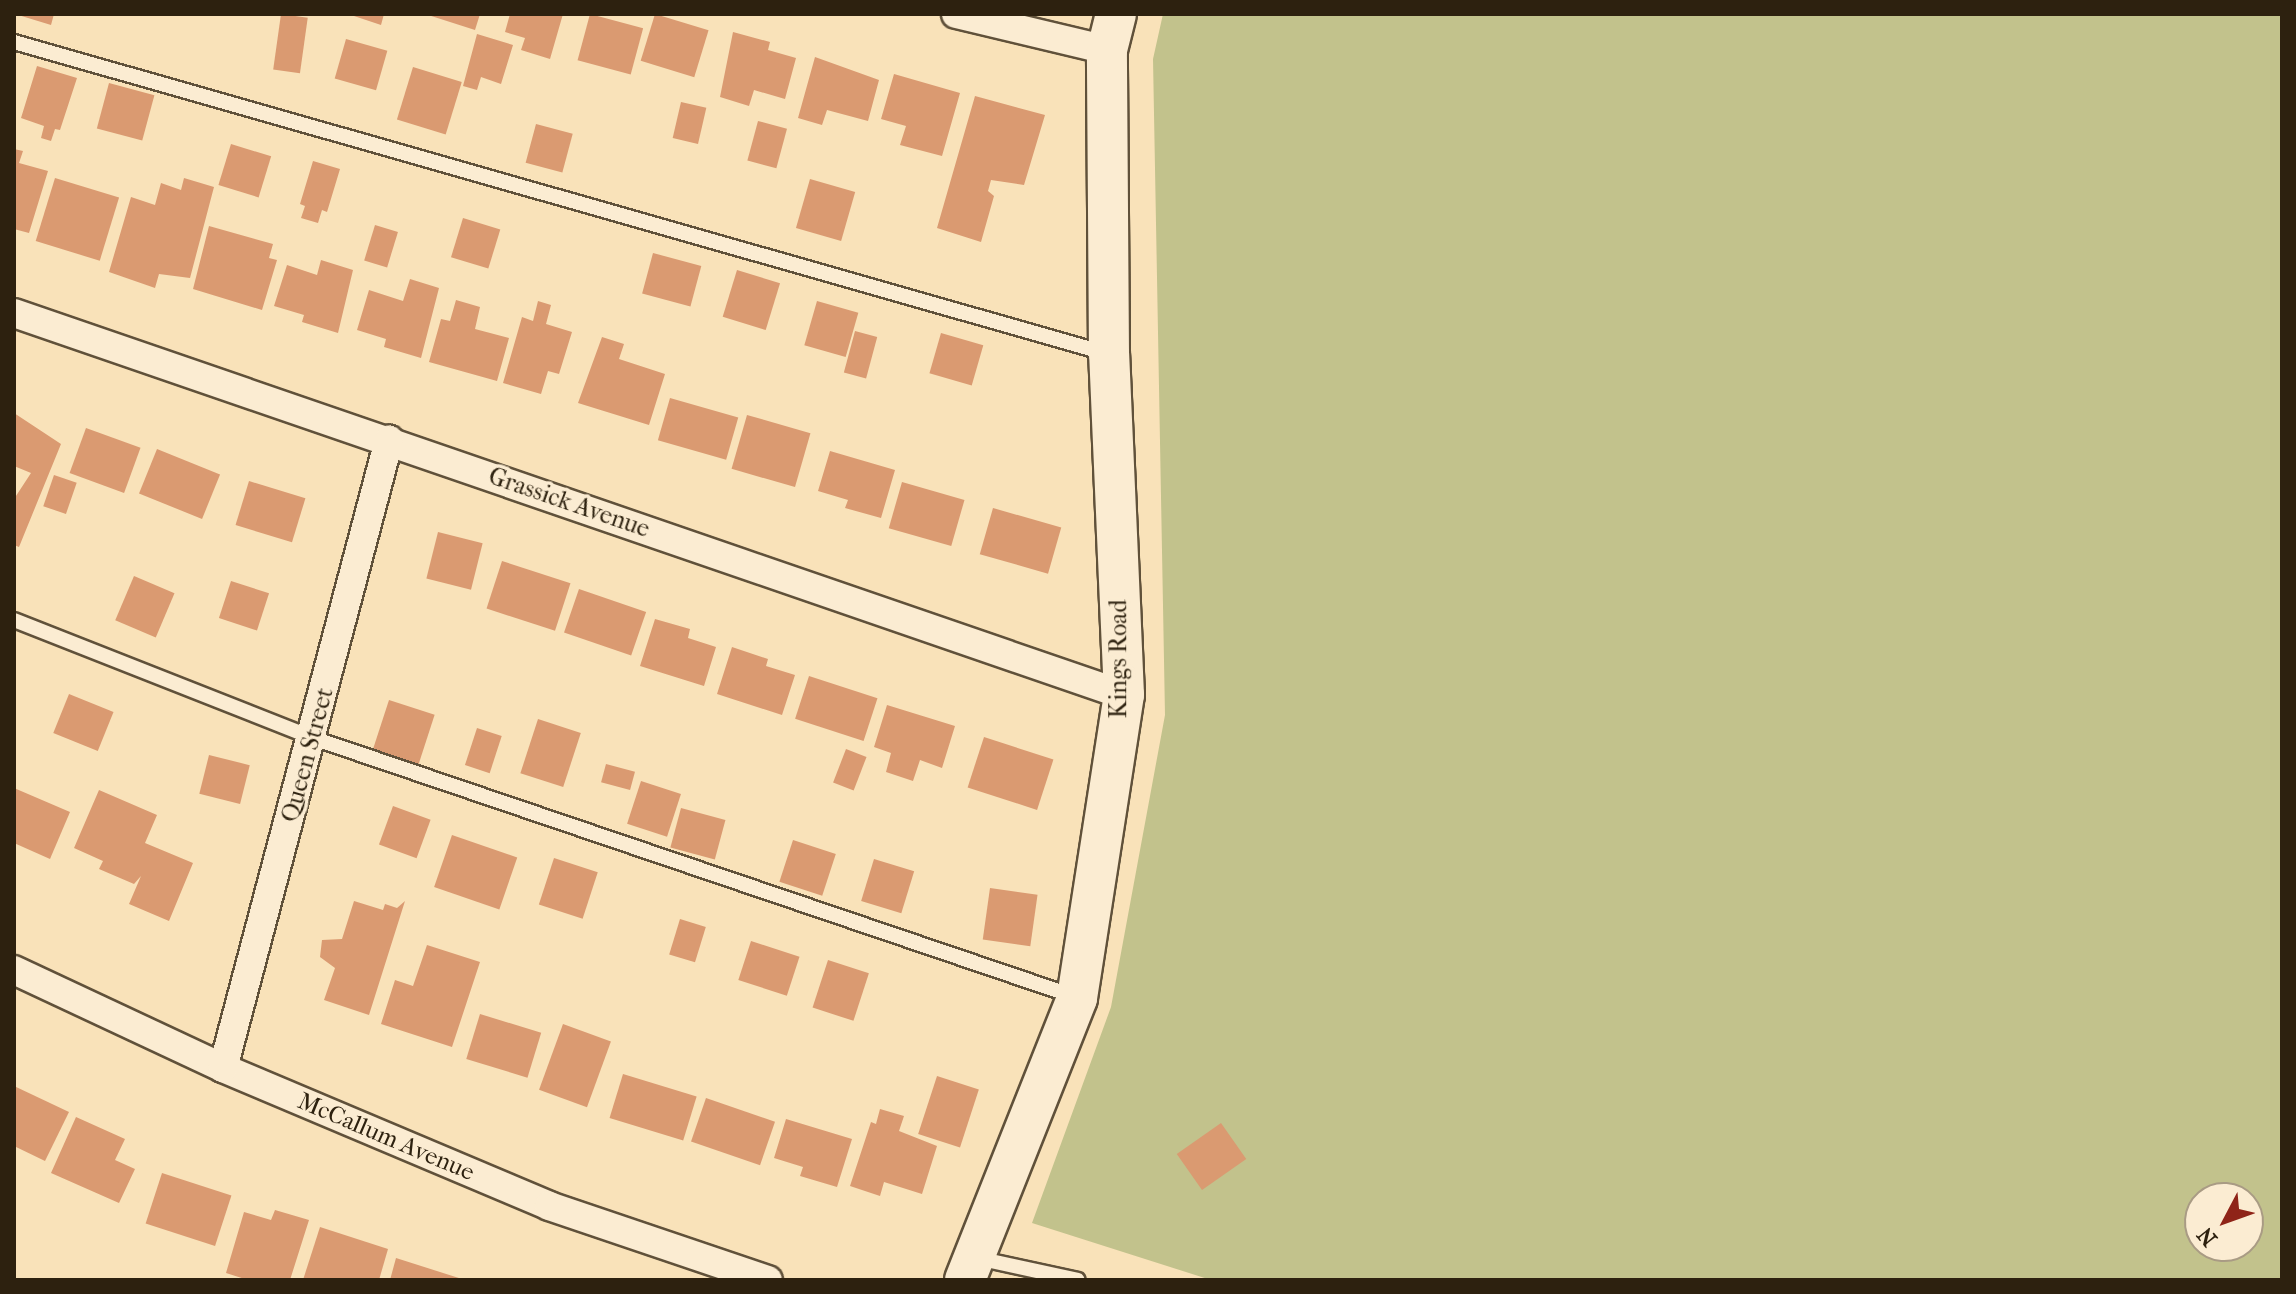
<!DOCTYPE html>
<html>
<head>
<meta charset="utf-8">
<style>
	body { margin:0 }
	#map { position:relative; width:2296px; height:1294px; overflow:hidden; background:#f9e2b9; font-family:"IM FELL French Canon",serif }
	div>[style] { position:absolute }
	.green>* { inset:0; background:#c2c28c }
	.building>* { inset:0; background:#da9a71; transform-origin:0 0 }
	.roads { filter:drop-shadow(2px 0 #60513a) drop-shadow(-2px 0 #60513a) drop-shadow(0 2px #60513a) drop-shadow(0 -2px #60513a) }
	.lane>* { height:14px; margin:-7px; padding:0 7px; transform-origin:7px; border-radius:7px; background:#fbecd2 }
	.street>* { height:28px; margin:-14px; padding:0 14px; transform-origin:14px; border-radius:14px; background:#fbecd2 }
	.secondary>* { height:40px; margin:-20px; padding:0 20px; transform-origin:20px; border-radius:20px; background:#fbecd2 }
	span { translate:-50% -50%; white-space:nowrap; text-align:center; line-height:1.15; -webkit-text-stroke:7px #fbecd2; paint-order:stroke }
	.street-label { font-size:24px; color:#2d210f }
	.frame { position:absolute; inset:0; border:16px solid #2d210f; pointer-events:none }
	.north { position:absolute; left:2184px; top:1182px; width:80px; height:80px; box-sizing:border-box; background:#fbecd2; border:2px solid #a99b84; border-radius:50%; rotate:229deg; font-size:22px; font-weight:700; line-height:32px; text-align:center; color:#2d210f }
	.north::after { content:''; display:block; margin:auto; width:28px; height:36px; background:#8f2418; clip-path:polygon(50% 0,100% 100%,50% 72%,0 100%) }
</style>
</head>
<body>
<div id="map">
	<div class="green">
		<div style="clip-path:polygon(evenodd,1163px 14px,2282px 14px,2282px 1280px,1211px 1280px,1032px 1223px,1111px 1007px,1165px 715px,1153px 59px,1163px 14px,2200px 1198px,2248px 1198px,2248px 1246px,2200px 1246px,2200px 1198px)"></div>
	</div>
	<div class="building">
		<div style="clip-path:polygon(15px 14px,54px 14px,51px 25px)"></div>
		<div style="left:281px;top:14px;width:27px;height:56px;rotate:8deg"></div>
		<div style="clip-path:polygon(348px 14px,384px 14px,381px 25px)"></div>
		<div style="clip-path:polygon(425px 14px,480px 14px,475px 30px)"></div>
		<div style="clip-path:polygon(510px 14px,563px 14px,550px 59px,521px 50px,525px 38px,505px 32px)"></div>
		<div style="left:590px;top:14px;width:55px;height:48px;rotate:15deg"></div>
		<div style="left:655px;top:14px;width:56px;height:49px;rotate:17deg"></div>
		<div style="clip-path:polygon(733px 32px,770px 42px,768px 50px,796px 58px,785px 99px,754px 90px,749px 106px,720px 97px)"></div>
		<div style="clip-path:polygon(477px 34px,513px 45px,501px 84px,481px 77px,477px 90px,463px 86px)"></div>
		<div style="left:346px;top:39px;width:43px;height:41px;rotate:16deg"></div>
		<div style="clip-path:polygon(815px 57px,879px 80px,868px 121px,827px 110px,822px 125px,798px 118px)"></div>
		<div style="clip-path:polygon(37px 66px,77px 78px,60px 130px,55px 129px,51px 141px,41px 138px,44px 126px,21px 118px)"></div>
		<div style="left:413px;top:67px;width:51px;height:55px;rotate:17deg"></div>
		<div style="clip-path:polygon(894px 74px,960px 93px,942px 156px,900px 145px,906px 126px,881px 119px)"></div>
		<div style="left:109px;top:83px;width:47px;height:47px;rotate:15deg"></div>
		<div style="clip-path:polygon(975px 96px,1045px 115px,1024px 185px,991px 180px,988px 191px,994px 196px,981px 242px,937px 228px)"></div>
		<div style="left:681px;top:102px;width:26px;height:37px;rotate:13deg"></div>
		<div style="left:758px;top:121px;width:30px;height:41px;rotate:15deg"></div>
		<div style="left:536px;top:124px;width:38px;height:40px;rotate:15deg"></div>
		<div style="left:231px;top:144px;width:42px;height:43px;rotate:17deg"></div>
		<div style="clip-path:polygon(14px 149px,23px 151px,19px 163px,48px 171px,29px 233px,14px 229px)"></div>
		<div style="clip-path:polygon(313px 161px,340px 169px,327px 212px,322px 210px,318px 223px,301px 218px,305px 206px,300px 204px)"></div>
		<div style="left:55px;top:178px;width:67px;height:66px;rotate:17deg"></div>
		<div style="clip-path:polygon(184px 178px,214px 187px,190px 278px,159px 274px,155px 288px,109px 272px,131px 197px,155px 205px,161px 183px,181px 190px)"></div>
		<div style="left:810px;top:179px;width:47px;height:51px;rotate:16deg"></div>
		<div style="left:463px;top:218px;width:39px;height:41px;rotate:17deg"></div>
		<div style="left:375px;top:225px;width:24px;height:37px;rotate:17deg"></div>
		<div style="clip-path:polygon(209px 226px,273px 244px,269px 258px,277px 260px,262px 310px,193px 289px)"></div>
		<div style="left:653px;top:253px;width:50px;height:42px;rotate:15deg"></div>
		<div style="clip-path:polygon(321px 260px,353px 270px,338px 333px,302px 322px,304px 315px,274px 306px,287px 265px,317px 275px)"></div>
		<div style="left:737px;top:270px;width:45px;height:49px;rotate:17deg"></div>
		<div style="clip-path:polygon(410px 279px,439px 288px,421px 358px,384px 347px,386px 339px,357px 330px,369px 290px,403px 301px)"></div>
		<div style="clip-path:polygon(456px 300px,480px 307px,475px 329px,509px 338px,497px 381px,429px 362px,441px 319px,450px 321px)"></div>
		<div style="clip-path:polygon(538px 301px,551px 305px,546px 324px,572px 332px,559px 374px,548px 371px,541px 394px,503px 383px,522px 317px,533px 321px)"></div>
		<div style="left:817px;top:301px;width:43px;height:46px;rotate:16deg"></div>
		<div style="left:855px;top:331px;width:23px;height:43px;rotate:15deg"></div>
		<div style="left:941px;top:333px;width:44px;height:42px;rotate:16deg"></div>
		<div style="clip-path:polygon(602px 337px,624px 344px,619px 359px,665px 374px,649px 425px,578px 403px)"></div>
		<div style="left:670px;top:398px;width:71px;height:44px;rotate:16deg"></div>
		<div style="clip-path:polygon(14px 413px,61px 444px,19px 547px,14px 545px,14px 499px,31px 473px,14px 466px)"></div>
		<div style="left:747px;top:415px;width:66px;height:56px;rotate:16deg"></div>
		<div style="left:86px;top:428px;width:58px;height:48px;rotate:20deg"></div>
		<div style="left:157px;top:449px;width:68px;height:48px;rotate:22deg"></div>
		<div style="clip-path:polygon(830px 451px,895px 470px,881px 518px,845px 508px,848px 500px,818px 491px)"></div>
		<div style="left:54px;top:475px;width:24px;height:33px;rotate:19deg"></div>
		<div style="left:249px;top:481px;width:59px;height:46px;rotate:17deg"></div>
		<div style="left:902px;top:482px;width:65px;height:48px;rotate:16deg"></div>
		<div style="left:993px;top:508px;width:71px;height:48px;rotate:16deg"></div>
		<div style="left:438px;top:532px;width:46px;height:48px;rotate:14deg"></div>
		<div style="left:502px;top:561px;width:72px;height:50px;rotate:18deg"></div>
		<div style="left:134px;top:576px;width:44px;height:48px;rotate:23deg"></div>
		<div style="left:231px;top:581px;width:40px;height:39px;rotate:18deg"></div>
		<div style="left:579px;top:589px;width:71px;height:46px;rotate:19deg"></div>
		<div style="clip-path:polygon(655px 619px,690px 629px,688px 638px,716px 647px,704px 686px,640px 666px)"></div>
		<div style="clip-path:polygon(732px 647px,768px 659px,766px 666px,795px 675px,782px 715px,717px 694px)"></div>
		<div style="left:809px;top:676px;width:72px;height:45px;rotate:18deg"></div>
		<div style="left:69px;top:694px;width:48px;height:42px;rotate:22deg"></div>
		<div style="left:389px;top:700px;width:48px;height:54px;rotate:18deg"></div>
		<div style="clip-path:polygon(887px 705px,955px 726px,942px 768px,920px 760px,913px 781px,886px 772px,891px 753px,874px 747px)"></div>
		<div style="left:538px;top:719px;width:45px;height:57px;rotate:18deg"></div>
		<div style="left:477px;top:728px;width:26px;height:39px;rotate:18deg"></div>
		<div style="left:984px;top:737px;width:73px;height:53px;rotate:18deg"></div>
		<div style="left:846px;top:749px;width:22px;height:36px;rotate:21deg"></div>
		<div style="left:209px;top:755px;width:42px;height:40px;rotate:14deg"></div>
		<div style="left:606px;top:764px;width:30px;height:19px;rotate:15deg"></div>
		<div style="left:641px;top:781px;width:42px;height:45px;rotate:18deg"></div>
		<div style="clip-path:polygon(14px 788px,70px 812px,50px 859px,14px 843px)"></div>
		<div style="clip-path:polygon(99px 790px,157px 815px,145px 843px,193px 863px,169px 921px,129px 904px,141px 876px,134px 884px,99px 869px,103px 861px,74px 848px)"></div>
		<div style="left:393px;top:806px;width:40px;height:41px;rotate:20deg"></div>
		<div style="left:681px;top:808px;width:46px;height:41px;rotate:15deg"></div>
		<div style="left:452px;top:835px;width:69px;height:55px;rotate:19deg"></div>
		<div style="left:793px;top:840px;width:45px;height:44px;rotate:18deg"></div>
		<div style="left:554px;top:858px;width:46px;height:49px;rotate:18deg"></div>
		<div style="left:874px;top:859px;width:42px;height:44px;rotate:17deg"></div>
		<div style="left:990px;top:888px;width:48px;height:52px;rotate:8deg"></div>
		<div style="clip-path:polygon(354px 901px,383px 910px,385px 904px,397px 908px,405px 901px,369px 1015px,324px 1000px,335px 968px,320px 957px,322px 940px,342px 939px)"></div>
		<div style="left:680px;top:919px;width:27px;height:37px;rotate:17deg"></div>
		<div style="left:751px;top:941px;width:51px;height:41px;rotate:18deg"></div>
		<div style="clip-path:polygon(427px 945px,480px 962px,452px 1047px,381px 1024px,395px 980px,413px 986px)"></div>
		<div style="left:828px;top:960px;width:43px;height:50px;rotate:18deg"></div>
		<div style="left:480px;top:1014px;width:64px;height:47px;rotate:17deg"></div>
		<div style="left:563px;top:1024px;width:51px;height:70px;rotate:20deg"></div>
		<div style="left:623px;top:1074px;width:77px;height:46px;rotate:17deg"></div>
		<div style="left:937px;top:1076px;width:44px;height:61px;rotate:18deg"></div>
		<div style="clip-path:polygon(14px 1086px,69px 1112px,45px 1161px,14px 1146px)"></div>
		<div style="left:706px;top:1098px;width:73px;height:46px;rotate:19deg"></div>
		<div style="clip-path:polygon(880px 1109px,904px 1116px,899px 1131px,937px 1146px,922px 1194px,884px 1182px,880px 1196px,850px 1186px,871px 1122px,876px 1124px)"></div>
		<div style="clip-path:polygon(76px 1117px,125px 1139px,115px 1160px,135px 1169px,119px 1203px,51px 1173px)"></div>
		<div style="clip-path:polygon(786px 1119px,852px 1139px,837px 1187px,800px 1176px,803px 1167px,774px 1158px)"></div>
		<div style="left:1221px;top:1123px;width:44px;height:54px;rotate:55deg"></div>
		<div style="left:162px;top:1173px;width:73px;height:53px;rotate:18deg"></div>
		<div style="clip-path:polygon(275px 1210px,309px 1220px,290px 1280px,248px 1280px,226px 1273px,244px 1212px,271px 1220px)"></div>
		<div style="clip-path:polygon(320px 1227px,388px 1249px,379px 1280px,303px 1280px)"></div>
		<div style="clip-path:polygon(396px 1258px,462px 1279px,462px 1280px,390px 1280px)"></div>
	</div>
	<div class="roads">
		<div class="lane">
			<div style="left:14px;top:42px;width:1134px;rotate:15.91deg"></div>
			<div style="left:14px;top:620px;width:321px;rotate:21.5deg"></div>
			<div style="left:313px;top:738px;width:806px;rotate:18.75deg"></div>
			<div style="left:977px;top:1258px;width:103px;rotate:12.3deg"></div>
		</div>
		<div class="street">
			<div style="left:956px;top:14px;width:155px;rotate:13.4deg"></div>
			<div style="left:14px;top:313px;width:1174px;rotate:18.99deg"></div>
			<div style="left:14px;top:970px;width:231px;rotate:25.1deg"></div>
			<div style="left:223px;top:1068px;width:354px;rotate:22.9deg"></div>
			<div style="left:549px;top:1206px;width:231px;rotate:18.7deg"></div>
			<div style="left:223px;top:1068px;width:650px;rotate:-75.19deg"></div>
		</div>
		<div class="secondary">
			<div style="left:965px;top:1280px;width:303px;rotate:-68.3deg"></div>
			<div style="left:1077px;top:998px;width:307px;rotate:-81.2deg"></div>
			<div style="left:1124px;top:695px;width:341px;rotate:-92.5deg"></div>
			<div style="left:1109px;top:354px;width:304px;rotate:-90.4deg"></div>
			<div style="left:1107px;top:50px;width:37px;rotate:-76deg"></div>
		</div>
	</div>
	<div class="street-label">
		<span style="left:569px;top:503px;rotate:19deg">Grassick Avenue</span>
		<span style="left:1119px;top:659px;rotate:-90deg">Kings Road</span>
		<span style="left:308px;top:755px;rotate:-75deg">Queen Street</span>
		<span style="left:386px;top:1137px;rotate:23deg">McCallum Avenue</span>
	</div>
	<div class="frame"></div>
	<div class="north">N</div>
</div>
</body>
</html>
